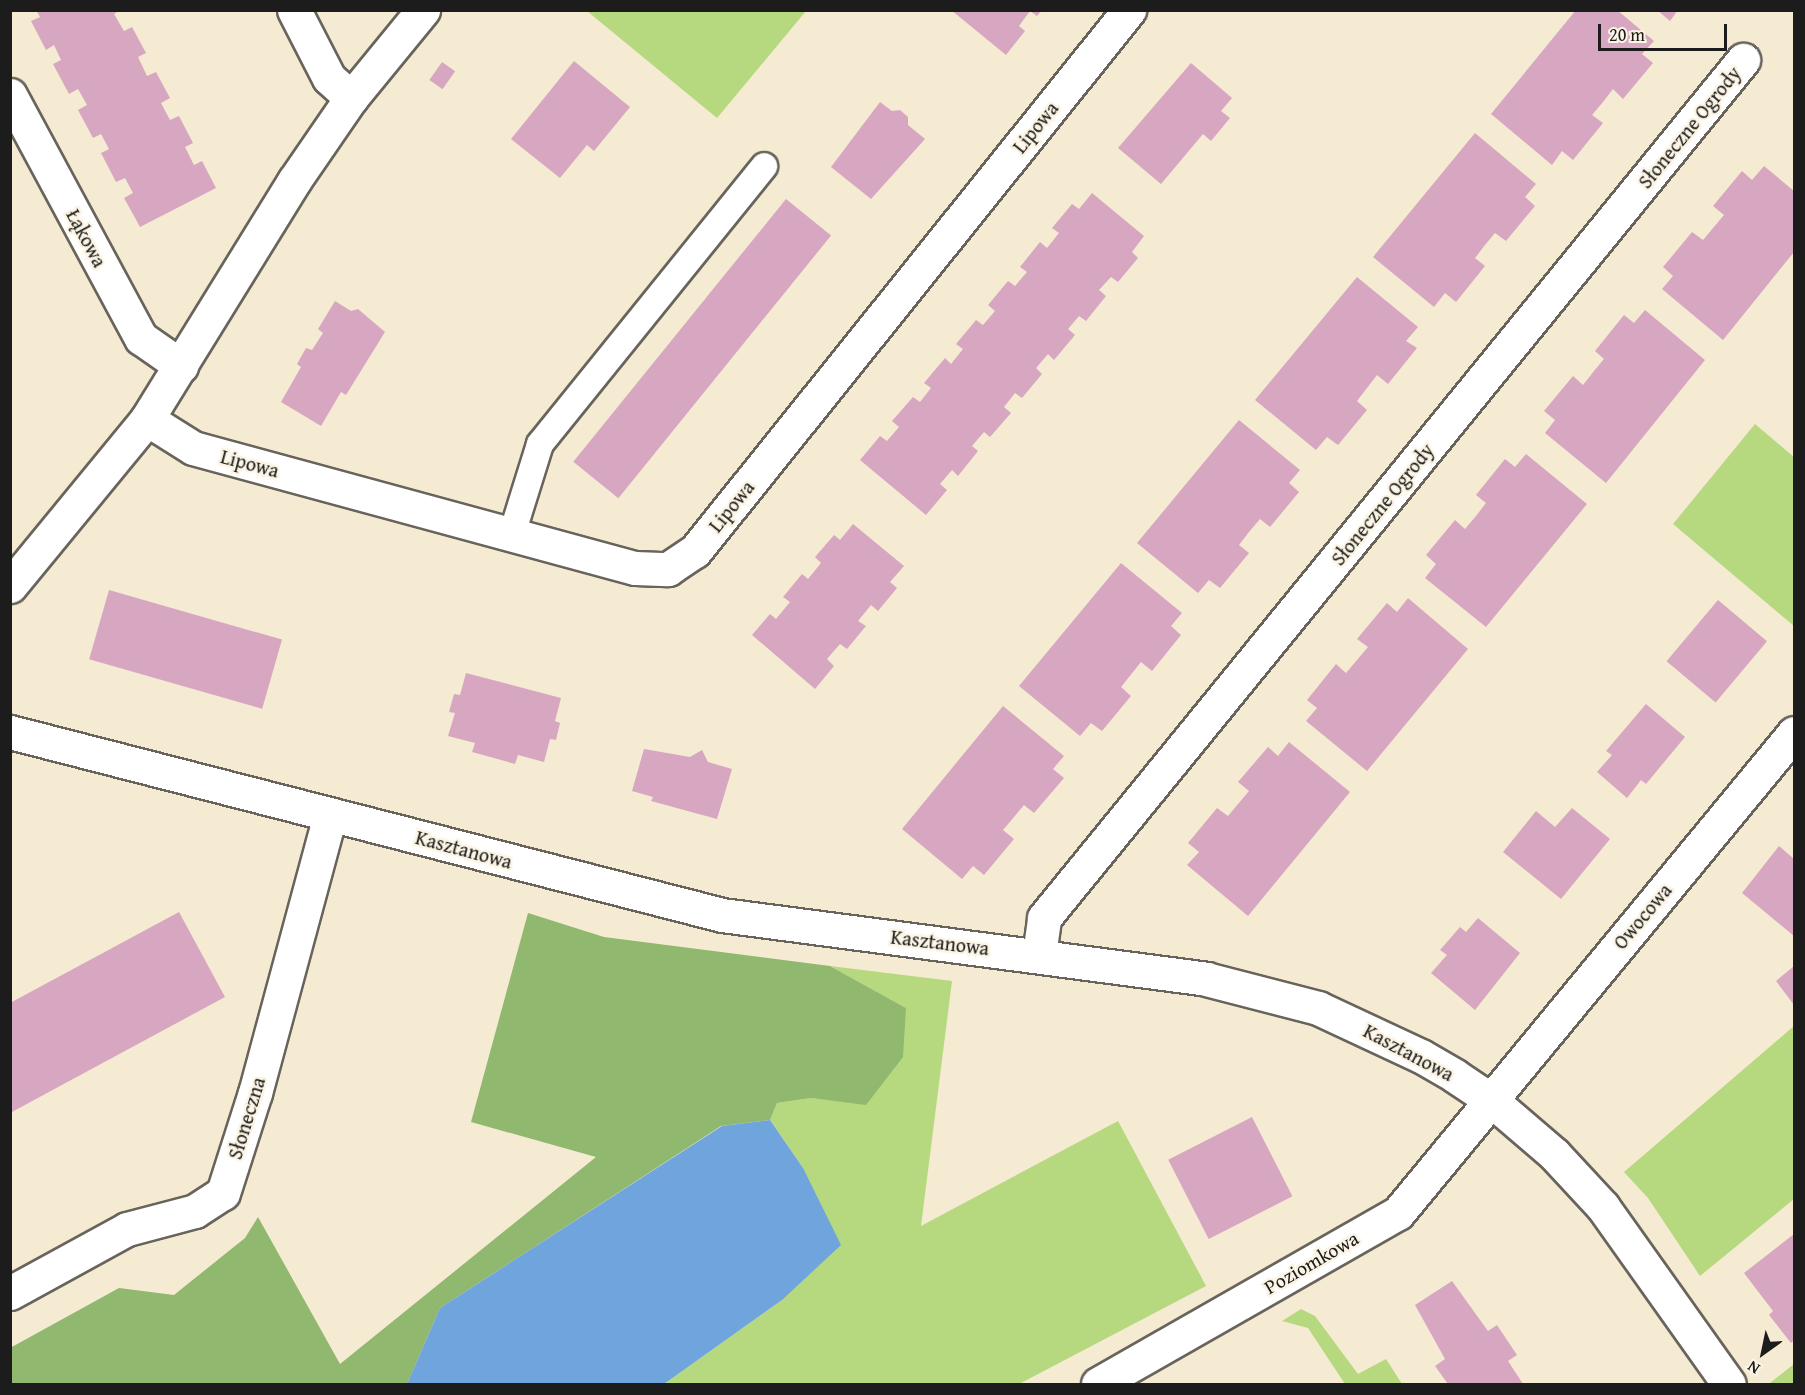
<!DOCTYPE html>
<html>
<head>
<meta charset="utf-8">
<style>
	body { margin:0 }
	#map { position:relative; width:1805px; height:1395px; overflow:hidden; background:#f5ead2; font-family:"Gentium Book Plus",serif }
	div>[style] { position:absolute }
	.green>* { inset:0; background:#b6d87f }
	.forest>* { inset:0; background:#90b86e }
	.water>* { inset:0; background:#6fa4dc }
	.building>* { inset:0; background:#d7a7c2; transform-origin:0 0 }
	.roads { filter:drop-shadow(2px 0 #68645c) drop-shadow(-2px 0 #68645c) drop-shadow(0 2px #68645c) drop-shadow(0 -2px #68645c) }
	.service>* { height:26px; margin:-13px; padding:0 13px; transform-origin:13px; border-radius:13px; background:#fff }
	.minor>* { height:33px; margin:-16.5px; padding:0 16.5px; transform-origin:16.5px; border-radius:16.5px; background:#fff }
	.tertiary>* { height:33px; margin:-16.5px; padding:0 16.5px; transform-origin:16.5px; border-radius:16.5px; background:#fff }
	span { translate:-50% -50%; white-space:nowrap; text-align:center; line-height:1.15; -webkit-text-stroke:5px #fcf5e5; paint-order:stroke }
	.street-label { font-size:20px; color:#1c1c1c }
	.frame { position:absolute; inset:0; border:12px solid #1c1c1c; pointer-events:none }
	.north { position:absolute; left:1733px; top:1323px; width:60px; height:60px; -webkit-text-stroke:4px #fcf5e5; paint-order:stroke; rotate:213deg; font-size:16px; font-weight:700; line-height:24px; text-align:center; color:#1c1c1c }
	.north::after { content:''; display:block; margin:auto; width:21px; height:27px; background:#1c1c1c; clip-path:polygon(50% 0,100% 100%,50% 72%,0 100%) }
	.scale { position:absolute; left:1598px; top:24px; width:129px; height:27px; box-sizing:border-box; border:3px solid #1c1c1c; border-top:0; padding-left:8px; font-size:18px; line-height:21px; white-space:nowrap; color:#1c1c1c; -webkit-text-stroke:4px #fcf5e5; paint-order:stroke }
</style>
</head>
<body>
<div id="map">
	<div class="green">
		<div style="clip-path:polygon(587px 11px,806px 11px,717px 118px)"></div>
		<div style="clip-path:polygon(1755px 424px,1794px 457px,1794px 626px,1673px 524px)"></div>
		<div style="clip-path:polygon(830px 966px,952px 981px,921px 1226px,1118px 1121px,1206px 1286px,1019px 1384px,664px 1384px,782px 1300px,803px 1168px,770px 1120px,777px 1103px,811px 1098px,867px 1104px,906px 1008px)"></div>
		<div style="clip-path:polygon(1794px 1026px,1794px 1199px,1700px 1276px,1648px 1198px,1624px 1172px)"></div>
		<div style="clip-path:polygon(1301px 1309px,1315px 1316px,1358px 1374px,1386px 1359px,1402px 1384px,1345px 1384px,1308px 1328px,1282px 1321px)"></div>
		<div style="clip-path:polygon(1794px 1364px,1794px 1384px,1771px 1384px,1770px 1383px)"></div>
	</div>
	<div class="forest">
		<div style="clip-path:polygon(528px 913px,604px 937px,830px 966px,906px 1008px,903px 1057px,866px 1105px,811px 1098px,777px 1103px,770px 1120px,721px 1126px,440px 1308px,407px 1384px,11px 1384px,10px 1348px,119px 1288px,174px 1295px,245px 1238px,258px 1217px,340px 1364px,596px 1157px,471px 1122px)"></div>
	</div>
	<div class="water">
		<div style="clip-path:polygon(770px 1120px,803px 1168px,841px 1245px,782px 1300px,664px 1384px,407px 1384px,440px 1308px,722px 1126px)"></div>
	</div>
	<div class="building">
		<div style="clip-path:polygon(36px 10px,120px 10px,114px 14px,124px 31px,132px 27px,146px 53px,138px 57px,147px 76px,156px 72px,170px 98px,161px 103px,170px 120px,179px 116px,193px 143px,185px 147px,194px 165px,202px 161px,216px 188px,140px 227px,124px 198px,133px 193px,125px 178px,116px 182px,101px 153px,109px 149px,101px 134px,93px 138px,78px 110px,87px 105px,78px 89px,69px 94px,53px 64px,61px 60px,54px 45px,46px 50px,31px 21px,40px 17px)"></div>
		<div style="clip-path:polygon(951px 10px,1042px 10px,1037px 16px,1030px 11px,1019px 26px,1025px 31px,1006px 55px)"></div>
		<div style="clip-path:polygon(1576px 10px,1617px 10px,1654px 41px,1642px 54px,1653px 63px,1623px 99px,1613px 89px,1603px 102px,1592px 115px,1603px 123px,1573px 160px,1562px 151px,1552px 165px,1491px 114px)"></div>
		<div style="clip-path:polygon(1657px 10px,1678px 10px,1670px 21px)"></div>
		<div style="clip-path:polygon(574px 61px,630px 107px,594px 151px,587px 145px,560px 178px,511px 139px)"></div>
		<div style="left:442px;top:62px;width:16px;height:22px;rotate:35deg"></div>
		<div style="clip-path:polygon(1191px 63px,1232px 98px,1221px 111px,1230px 118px,1211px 141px,1203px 134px,1161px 184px,1118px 148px)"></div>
		<div style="clip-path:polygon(880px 102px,892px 111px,900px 110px,908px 117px,908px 125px,925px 139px,871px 199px,831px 167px)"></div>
		<div style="clip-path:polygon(1475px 133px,1536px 184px,1525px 197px,1535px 206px,1506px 241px,1495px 233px,1485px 245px,1475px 258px,1485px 266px,1456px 302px,1445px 293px,1434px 307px,1373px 257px)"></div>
		<div style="clip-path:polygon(1764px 166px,1794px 191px,1794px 252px,1723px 340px,1662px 289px,1673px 276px,1663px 267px,1692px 232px,1703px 240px,1724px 215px,1713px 206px,1742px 171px,1752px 180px)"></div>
		<div style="clip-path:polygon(1092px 193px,1144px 236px,1132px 252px,1138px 258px,1118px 282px,1111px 277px,1099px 290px,1106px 296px,1086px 321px,1079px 316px,1068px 329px,1075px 335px,1054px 360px,1048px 354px,1036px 368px,1042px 374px,1022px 398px,1015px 393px,1004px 407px,1011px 413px,990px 437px,984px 432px,972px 446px,978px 451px,958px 476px,952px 470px,940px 484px,947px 490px,926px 515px,860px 460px,880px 436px,887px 441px,899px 427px,892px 421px,913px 397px,920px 402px,931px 388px,924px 383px,945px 358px,951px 364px,963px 349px,956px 344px,976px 320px,983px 325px,995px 311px,988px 305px,1008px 281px,1015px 286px,1027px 272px,1020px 267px,1040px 242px,1047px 248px,1059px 233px,1052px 228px,1072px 204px,1079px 209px)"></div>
		<div style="left:786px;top:199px;width:58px;height:338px;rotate:39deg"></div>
		<div style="clip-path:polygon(1357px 277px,1418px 327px,1406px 341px,1417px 348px,1388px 384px,1377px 375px,1357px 401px,1367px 410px,1338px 445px,1327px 437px,1316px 450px,1255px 400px)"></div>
		<div style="clip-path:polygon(335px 301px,351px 311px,358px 309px,385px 332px,346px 395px,341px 392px,321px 426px,281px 402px,301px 367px,297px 364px,306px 348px,312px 350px,323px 333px,318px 329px)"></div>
		<div style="clip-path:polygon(1645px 310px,1705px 360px,1606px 483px,1545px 433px,1555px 420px,1544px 411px,1573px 376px,1583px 385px,1594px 371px,1604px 359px,1595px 351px,1624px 315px,1634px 323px)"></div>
		<div style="clip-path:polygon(1239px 420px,1300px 470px,1289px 483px,1299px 492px,1270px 527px,1260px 519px,1249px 532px,1239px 545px,1249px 553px,1220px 588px,1209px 580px,1198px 593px,1137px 543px)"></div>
		<div style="clip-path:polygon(1526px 454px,1587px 504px,1486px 627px,1425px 578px,1436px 564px,1426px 555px,1455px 520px,1465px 529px,1476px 516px,1486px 503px,1476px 495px,1505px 459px,1515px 467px)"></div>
		<div style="clip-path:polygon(853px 524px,904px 566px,890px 582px,897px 588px,878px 611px,871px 605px,858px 621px,866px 626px,847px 649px,840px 644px,827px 659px,834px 666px,815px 689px,752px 635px,770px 614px,776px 619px,790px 602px,783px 597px,802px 574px,808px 579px,821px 563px,815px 557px,834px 535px,840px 540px)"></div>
		<div style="clip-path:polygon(1121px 563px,1182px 613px,1171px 626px,1181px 635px,1152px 671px,1141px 662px,1121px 687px,1131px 696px,1102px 731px,1091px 723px,1080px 736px,1019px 686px)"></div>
		<div style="left:109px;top:590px;width:180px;height:72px;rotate:16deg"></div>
		<div style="clip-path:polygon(1408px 598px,1468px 649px,1367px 771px,1306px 721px,1317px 708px,1307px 700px,1336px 664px,1346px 673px,1368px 647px,1357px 639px,1387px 603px,1397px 612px)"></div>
		<div style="left:1718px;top:600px;width:64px;height:80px;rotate:40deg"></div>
		<div style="clip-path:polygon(466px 673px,561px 698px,555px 721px,560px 723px,556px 740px,550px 739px,544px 762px,518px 755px,515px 764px,494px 758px,472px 752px,475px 743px,448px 736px,455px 713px,449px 712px,454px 694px,460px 695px)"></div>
		<div style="clip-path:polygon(1646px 704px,1685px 737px,1646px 784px,1641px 780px,1627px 798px,1597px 772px,1612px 755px,1606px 751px)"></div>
		<div style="clip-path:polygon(1003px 706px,1064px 756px,1053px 769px,1064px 778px,1034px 813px,1024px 805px,1003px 830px,1014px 839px,984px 875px,973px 866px,962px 879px,902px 829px)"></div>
		<div style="clip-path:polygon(1289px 742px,1350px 792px,1248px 916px,1187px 865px,1199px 852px,1188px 843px,1217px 808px,1228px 816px,1238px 804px,1249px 791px,1238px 782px,1268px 747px,1278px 756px)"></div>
		<div style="clip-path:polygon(644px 749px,690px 757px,702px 750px,708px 762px,732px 769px,717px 819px,651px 801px,653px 797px,632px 791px)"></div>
		<div style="clip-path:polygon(1572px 808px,1610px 839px,1561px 899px,1503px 852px,1536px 811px,1555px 827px)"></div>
		<div style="clip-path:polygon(1779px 846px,1794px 859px,1794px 936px,1742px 893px)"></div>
		<div style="clip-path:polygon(179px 912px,225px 997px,10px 1113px,10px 1003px)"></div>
		<div style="clip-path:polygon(1478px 918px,1520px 953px,1475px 1010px,1431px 973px,1447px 955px,1440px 950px,1460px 927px,1466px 932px)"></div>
		<div style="clip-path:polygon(1794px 966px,1794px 1005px,1776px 981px)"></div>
		<div style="left:1252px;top:1117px;width:89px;height:94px;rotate:63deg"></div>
		<div style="clip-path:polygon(1794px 1234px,1794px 1340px,1791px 1343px,1769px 1315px,1773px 1311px,1744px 1273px)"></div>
		<div style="clip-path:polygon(1452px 1281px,1488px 1331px,1497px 1325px,1517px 1355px,1508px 1361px,1523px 1384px,1448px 1384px,1435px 1366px,1445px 1359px,1415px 1305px)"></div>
	</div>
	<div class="roads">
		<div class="service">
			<div style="left:512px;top:534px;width:94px;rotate:-72.7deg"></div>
			<div style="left:540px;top:444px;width:357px;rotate:-51.1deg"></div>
		</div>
		<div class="minor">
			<div style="left:294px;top:10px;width:76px;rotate:62.8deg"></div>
			<div style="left:329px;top:78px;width:30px;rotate:42deg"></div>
			<div style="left:10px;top:95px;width:276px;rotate:61.7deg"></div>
			<div style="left:141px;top:338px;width:49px;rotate:35deg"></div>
			<div style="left:147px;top:419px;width:54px;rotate:32.2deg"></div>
			<div style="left:193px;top:448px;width:458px;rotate:15.2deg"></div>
			<div style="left:635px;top:568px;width:33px;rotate:2deg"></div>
			<div style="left:668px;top:569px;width:32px;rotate:-34deg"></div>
			<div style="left:695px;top:551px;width:694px;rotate:-51.26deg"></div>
			<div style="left:10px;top:586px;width:216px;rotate:-50.6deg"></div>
			<div style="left:147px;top:419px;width:280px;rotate:-58.3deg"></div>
			<div style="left:294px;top:181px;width:101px;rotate:-55.5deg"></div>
			<div style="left:351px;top:98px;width:114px;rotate:-50.7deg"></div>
			<div style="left:1039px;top:955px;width:37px;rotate:-82deg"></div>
			<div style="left:1044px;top:918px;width:1107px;rotate:-50.83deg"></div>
			<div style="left:10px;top:1293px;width:133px;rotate:-28.7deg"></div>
			<div style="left:127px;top:1229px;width:70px;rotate:-14.8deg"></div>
			<div style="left:195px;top:1211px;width:33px;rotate:-33deg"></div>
			<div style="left:223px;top:1193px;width:105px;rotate:-72.3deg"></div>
			<div style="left:255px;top:1093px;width:288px;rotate:-74.9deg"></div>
			<div style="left:1098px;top:1384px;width:345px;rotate:-29.7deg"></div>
			<div style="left:1398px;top:1213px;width:622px;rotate:-50.48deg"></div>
		</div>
		<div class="tertiary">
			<div style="left:10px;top:732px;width:735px;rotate:14.41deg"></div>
			<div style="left:722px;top:915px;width:488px;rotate:7.5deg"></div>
			<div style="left:1206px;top:979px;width:116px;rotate:14.5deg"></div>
			<div style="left:1318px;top:1008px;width:114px;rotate:25deg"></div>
			<div style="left:1421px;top:1056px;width:39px;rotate:30deg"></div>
			<div style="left:1455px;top:1076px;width:43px;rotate:33.7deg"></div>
			<div style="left:1491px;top:1100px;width:83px;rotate:40.6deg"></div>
			<div style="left:1554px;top:1154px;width:72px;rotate:47.2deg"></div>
			<div style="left:1603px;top:1207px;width:217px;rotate:54.6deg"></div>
		</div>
	</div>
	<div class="street-label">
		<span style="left:1035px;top:127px;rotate:-51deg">Lipowa</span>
		<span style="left:1689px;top:127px;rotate:-51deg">Słoneczne Ogrody</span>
		<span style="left:87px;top:238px;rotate:62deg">Łąkowa</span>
		<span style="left:250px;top:463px;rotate:15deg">Lipowa</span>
		<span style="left:1382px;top:504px;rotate:-51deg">Słoneczne Ogrody</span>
		<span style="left:731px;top:506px;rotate:-51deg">Lipowa</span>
		<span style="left:464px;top:849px;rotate:15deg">Kasztanowa</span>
		<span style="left:1642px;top:916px;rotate:-50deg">Owocowa</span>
		<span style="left:940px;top:942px;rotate:7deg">Kasztanowa</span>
		<span style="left:1409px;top:1052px;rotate:28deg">Kasztanowa</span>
		<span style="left:246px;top:1118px;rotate:-73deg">Słoneczna</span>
		<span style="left:1311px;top:1262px;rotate:-30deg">Poziomkowa</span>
	</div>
	<div class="frame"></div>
	<div class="north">N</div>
	<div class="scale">20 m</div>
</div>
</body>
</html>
